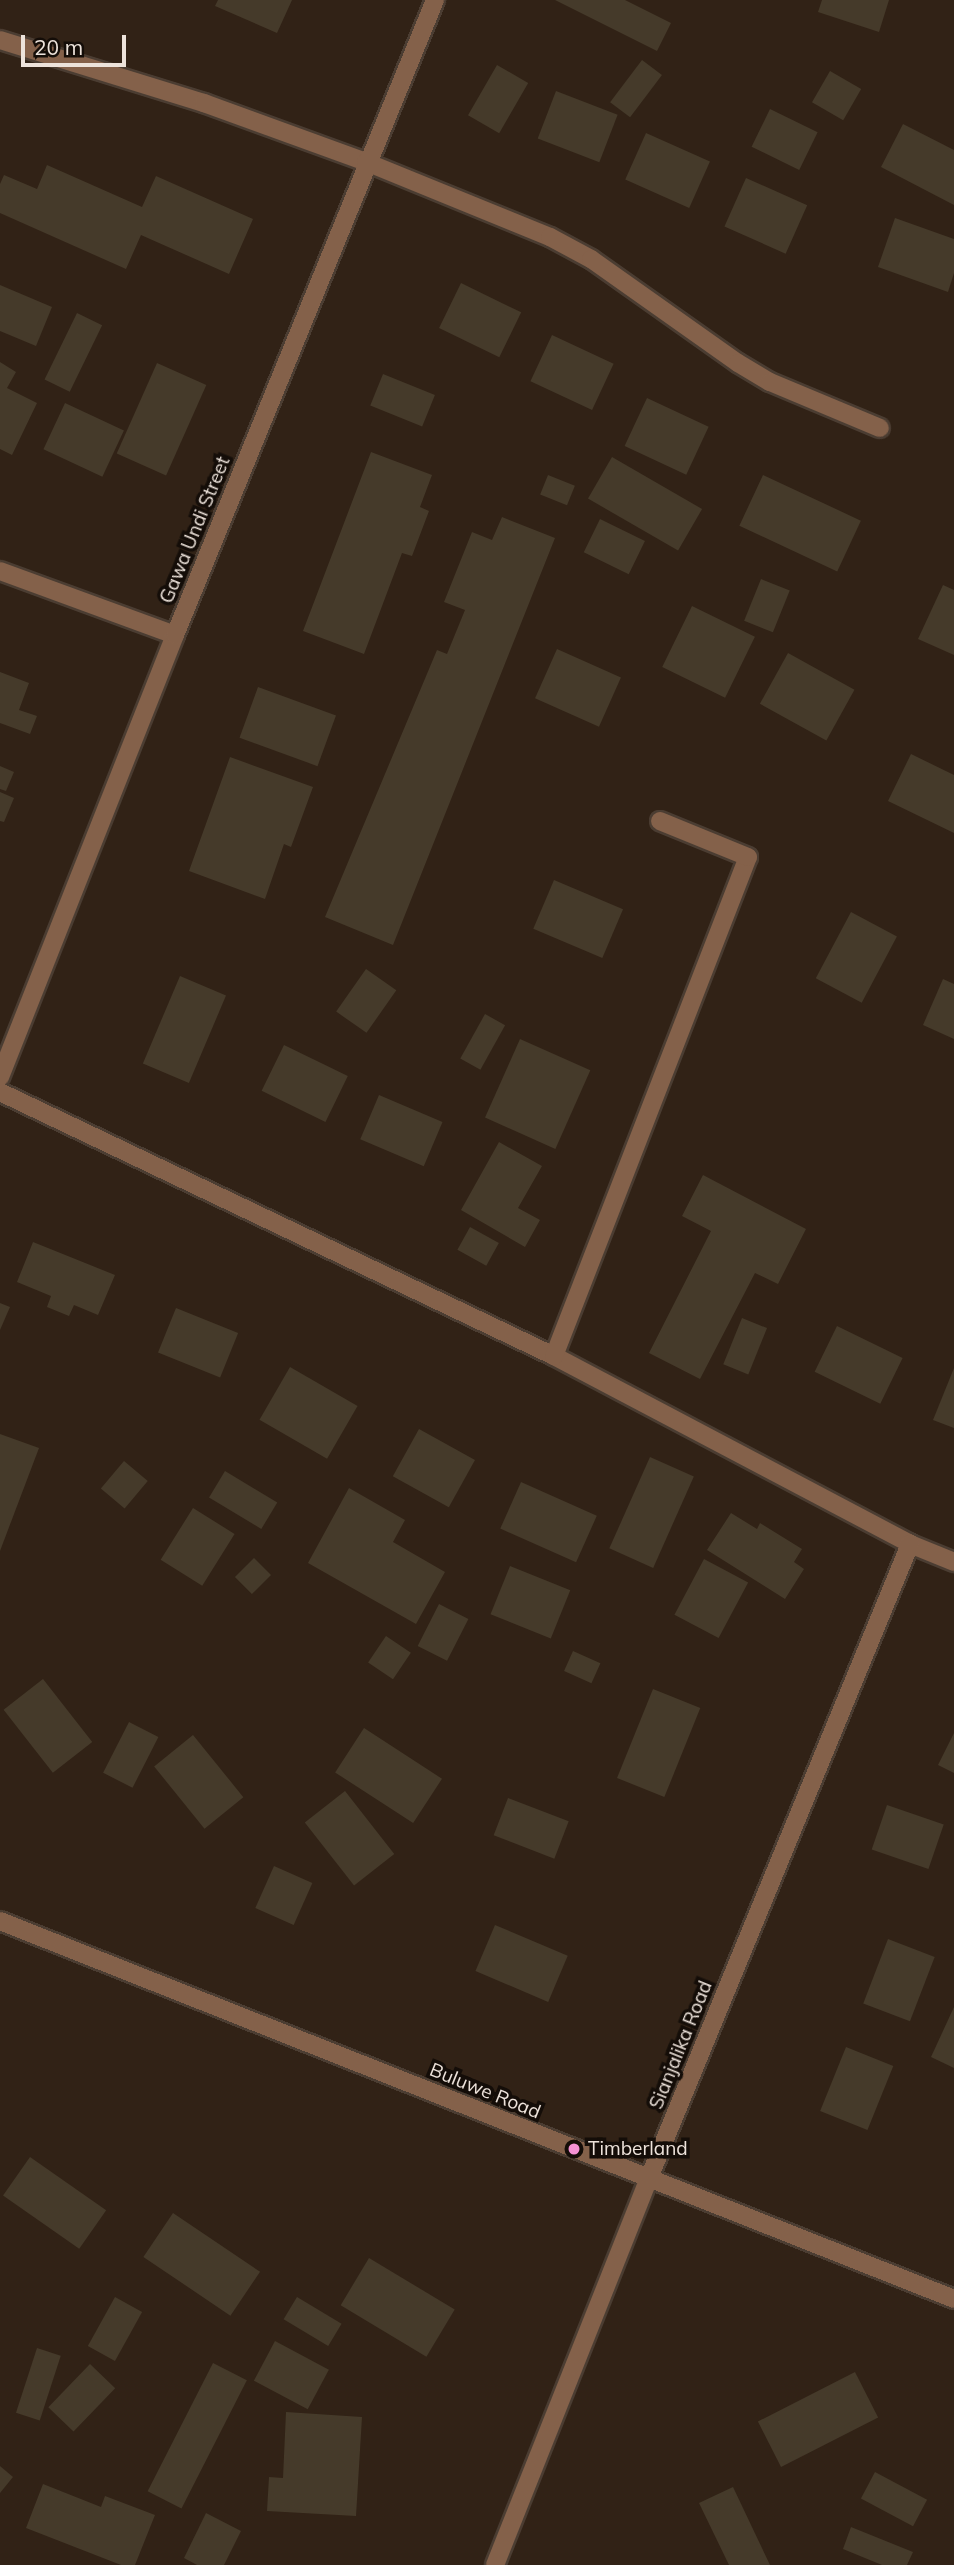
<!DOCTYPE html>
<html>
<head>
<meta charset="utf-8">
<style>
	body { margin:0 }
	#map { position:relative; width:954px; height:2565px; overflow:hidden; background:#312216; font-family:Mulish,sans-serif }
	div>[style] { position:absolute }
	.building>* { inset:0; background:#453a2a; transform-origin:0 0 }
	.roads { filter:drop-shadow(2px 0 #4b3d32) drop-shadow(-2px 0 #4b3d32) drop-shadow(0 2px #4b3d32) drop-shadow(0 -2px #4b3d32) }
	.minor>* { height:18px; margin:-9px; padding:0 9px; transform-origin:9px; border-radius:9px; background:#84614a }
	.tertiary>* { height:18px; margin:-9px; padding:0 9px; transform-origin:9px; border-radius:9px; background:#84614a }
	.dots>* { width:19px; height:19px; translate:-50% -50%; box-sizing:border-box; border:4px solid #140d08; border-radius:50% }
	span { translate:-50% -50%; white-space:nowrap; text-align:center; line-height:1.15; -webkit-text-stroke:7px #140d08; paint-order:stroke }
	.street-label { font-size:19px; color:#ede3db }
	.poi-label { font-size:19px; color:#ede3db }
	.left { translate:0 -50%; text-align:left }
	.scale { position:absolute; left:21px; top:35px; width:105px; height:32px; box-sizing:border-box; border:4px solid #ede3db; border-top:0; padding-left:9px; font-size:21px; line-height:24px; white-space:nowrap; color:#ede3db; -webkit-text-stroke:5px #140d08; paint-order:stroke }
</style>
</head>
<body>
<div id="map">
	<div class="building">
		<div style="clip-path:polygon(218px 0,292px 0,277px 33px,215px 6px)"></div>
		<div style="clip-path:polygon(555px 0,625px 0,671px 23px,657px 51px)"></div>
		<div style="clip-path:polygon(822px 0,889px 0,879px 32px,818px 12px)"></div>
		<div style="left:642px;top:60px;width:25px;height:53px;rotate:37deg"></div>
		<div style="left:497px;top:65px;width:36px;height:58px;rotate:30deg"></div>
		<div style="left:830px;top:71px;width:36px;height:36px;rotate:30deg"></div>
		<div style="left:556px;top:91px;width:66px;height:51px;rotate:21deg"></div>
		<div style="left:770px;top:109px;width:53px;height:42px;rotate:26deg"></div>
		<div style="clip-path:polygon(903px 124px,954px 150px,954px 205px,881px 167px)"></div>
		<div style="left:646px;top:133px;width:70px;height:51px;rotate:24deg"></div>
		<div style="clip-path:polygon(47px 165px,142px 207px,156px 176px,253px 219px,229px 274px,141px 235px,126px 269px,0 213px,0 184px,4px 175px,37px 189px)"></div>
		<div style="left:746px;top:178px;width:67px;height:53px;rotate:24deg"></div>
		<div style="clip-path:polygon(895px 218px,954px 239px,954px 273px,948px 292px,878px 267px)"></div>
		<div style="left:461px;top:283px;width:67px;height:50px;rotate:26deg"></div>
		<div style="clip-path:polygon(0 285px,52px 307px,36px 346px,0 331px)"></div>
		<div style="left:77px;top:313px;width:28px;height:74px;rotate:26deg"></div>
		<div style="left:552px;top:335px;width:68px;height:51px;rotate:25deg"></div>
		<div style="clip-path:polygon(0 362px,16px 372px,7px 388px,37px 403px,12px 455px,0 449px)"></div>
		<div style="left:157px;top:363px;width:54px;height:99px;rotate:24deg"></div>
		<div style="left:383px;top:374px;width:56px;height:34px;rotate:22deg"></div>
		<div style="left:647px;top:398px;width:68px;height:53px;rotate:25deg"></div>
		<div style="left:65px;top:403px;width:65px;height:51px;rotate:25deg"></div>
		<div style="clip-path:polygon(371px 452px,432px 475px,420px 507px,429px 511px,412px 556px,402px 553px,364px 654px,303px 631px)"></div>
		<div style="left:612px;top:457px;width:104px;height:48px;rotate:30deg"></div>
		<div style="left:548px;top:475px;width:29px;height:21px;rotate:22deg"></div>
		<div style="left:763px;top:475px;width:108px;height:56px;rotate:25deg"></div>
		<div style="clip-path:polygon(502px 517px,555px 538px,393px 945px,325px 917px,437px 650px,447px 654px,465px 610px,444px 602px,472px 532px,492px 540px)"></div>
		<div style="left:600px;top:519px;width:50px;height:37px;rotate:26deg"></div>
		<div style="left:761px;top:579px;width:31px;height:45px;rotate:22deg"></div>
		<div style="clip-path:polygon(943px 585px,954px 590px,954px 655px,918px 639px)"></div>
		<div style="left:692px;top:606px;width:70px;height:68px;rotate:26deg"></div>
		<div style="left:557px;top:649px;width:70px;height:54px;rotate:24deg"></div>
		<div style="left:788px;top:653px;width:76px;height:58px;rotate:29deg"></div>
		<div style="clip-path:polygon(0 672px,29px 683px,19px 710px,37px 716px,30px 734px,0 723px)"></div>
		<div style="left:258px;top:687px;width:83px;height:54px;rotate:20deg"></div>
		<div style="clip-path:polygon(911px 754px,954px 775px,954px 833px,888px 801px)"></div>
		<div style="clip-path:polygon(230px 757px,313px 787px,291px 847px,284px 844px,265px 899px,189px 871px)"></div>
		<div style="clip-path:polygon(0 766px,14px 772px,6px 791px,0 789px)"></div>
		<div style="clip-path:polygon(0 792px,14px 798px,4px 822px,0 821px)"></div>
		<div style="left:554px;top:880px;width:75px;height:53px;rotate:23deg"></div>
		<div style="left:851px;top:912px;width:52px;height:75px;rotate:28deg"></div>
		<div style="left:366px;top:969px;width:37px;height:52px;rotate:35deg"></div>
		<div style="left:180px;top:976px;width:50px;height:95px;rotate:23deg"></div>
		<div style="clip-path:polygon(943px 979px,954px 984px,954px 1039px,923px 1025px)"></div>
		<div style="left:485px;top:1014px;width:23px;height:51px;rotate:29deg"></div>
		<div style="left:520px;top:1039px;width:77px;height:86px;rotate:24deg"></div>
		<div style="left:284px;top:1045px;width:71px;height:51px;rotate:26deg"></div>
		<div style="left:379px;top:1095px;width:69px;height:48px;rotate:23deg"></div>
		<div style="clip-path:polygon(499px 1142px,542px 1166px,518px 1208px,540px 1220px,525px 1247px,461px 1210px)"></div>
		<div style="clip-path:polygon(703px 1175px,806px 1229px,778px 1284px,755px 1273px,700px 1379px,649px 1353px,711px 1231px,682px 1216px)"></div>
		<div style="left:470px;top:1227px;width:33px;height:26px;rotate:29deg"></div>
		<div style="clip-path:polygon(33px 1242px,115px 1275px,98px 1315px,74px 1305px,69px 1316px,47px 1307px,51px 1296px,17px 1282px)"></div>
		<div style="clip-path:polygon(0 1303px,10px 1307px,0 1330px)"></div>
		<div style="left:176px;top:1308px;width:67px;height:48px;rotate:22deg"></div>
		<div style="left:742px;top:1318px;width:27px;height:50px;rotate:22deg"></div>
		<div style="left:837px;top:1326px;width:73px;height:51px;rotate:26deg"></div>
		<div style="left:290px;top:1367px;width:78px;height:61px;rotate:30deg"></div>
		<div style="clip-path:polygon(954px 1368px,954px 1428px,933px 1420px)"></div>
		<div style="left:419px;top:1429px;width:64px;height:54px;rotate:29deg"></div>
		<div style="clip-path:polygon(0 1434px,39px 1448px,0 1551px)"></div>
		<div style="left:650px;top:1457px;width:48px;height:100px;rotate:24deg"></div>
		<div style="left:124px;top:1461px;width:31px;height:36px;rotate:40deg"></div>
		<div style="left:225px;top:1471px;width:61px;height:31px;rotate:31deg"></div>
		<div style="left:521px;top:1482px;width:83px;height:51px;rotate:24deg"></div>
		<div style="clip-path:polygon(349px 1488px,405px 1520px,393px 1542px,445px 1572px,416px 1624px,308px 1563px)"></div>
		<div style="left:193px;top:1508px;width:49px;height:61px;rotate:32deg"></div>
		<div style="clip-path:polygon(731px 1513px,757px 1529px,760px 1523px,802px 1549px,794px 1562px,804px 1569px,785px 1599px,707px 1550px)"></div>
		<div style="left:254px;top:1558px;width:24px;height:27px;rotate:45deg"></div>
		<div style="left:704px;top:1559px;width:50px;height:63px;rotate:28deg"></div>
		<div style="left:510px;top:1566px;width:65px;height:52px;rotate:22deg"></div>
		<div style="left:439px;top:1604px;width:33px;height:47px;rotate:27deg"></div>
		<div style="left:386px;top:1636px;width:30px;height:32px;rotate:34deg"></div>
		<div style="left:573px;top:1651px;width:30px;height:22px;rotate:24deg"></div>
		<div style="left:43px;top:1679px;width:80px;height:50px;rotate:52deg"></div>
		<div style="left:653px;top:1689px;width:51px;height:96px;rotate:22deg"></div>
		<div style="left:129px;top:1722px;width:33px;height:57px;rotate:27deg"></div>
		<div style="left:364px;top:1728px;width:93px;height:53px;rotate:33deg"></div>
		<div style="clip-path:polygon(954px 1733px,954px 1773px,938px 1765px)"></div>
		<div style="left:193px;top:1735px;width:80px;height:50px;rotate:51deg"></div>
		<div style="left:345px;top:1791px;width:80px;height:51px;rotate:52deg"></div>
		<div style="left:508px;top:1798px;width:65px;height:40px;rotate:21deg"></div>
		<div style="left:887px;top:1805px;width:60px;height:47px;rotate:19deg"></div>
		<div style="left:274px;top:1866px;width:42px;height:46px;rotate:24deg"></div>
		<div style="left:495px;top:1925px;width:79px;height:50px;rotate:23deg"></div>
		<div style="left:888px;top:1939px;width:50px;height:69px;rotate:21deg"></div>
		<div style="clip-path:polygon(954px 2007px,954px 2068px,931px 2057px)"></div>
		<div style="left:846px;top:2047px;width:51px;height:69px;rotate:22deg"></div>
		<div style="left:30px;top:2157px;width:93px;height:47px;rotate:35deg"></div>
		<div style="left:173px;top:2213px;width:105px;height:53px;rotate:34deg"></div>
		<div style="left:369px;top:2258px;width:100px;height:55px;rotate:31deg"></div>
		<div style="left:115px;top:2297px;width:31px;height:56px;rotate:29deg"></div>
		<div style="left:297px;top:2297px;width:52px;height:26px;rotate:31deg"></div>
		<div style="left:275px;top:2341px;width:61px;height:45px;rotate:28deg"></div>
		<div style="left:37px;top:2348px;width:25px;height:68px;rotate:18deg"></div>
		<div style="left:213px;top:2363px;width:38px;height:144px;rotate:27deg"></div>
		<div style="left:90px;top:2364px;width:35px;height:60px;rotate:44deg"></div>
		<div style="left:855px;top:2372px;width:51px;height:109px;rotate:63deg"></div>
		<div style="clip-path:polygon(286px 2412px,362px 2417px,356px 2516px,267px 2511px,269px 2477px,283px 2478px)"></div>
		<div style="clip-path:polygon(0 2466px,13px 2477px,0 2493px)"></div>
		<div style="left:875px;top:2472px;width:59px;height:30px;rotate:28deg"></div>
		<div style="clip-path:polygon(43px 2484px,101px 2507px,105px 2496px,155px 2515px,135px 2565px,121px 2565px,26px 2528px)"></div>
		<div style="clip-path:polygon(733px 2487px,770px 2565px,729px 2565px,699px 2503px)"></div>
		<div style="clip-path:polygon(206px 2513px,241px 2531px,224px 2565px,197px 2565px,184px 2558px)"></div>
		<div style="clip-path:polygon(851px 2527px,913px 2552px,907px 2565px,882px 2565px,843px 2549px)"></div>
	</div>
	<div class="roads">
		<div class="minor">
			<div style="left:0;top:40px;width:214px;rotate:17.2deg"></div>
			<div style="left:204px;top:103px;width:172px;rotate:20deg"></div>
			<div style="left:366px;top:162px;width:199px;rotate:22.2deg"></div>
			<div style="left:550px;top:237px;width:47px;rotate:28.2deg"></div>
			<div style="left:591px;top:259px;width:180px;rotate:35.3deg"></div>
			<div style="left:738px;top:363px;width:37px;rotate:31deg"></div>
			<div style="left:770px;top:382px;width:119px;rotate:22.7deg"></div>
			<div style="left:0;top:571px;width:186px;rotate:20.1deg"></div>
			<div style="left:0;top:1092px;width:614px;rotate:25.48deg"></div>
			<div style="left:554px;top:1356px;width:403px;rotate:27.8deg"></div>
			<div style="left:910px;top:1544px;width:48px;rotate:22.2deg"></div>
			<div style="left:554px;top:1356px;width:535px;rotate:-68.76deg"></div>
			<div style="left:748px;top:857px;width:95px;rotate:-157.8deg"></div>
			<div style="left:495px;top:2565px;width:417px;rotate:-68.3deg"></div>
			<div style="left:649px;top:2178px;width:686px;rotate:-67.62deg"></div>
		</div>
		<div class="tertiary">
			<div style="left:0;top:1077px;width:475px;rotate:-68.4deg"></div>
			<div style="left:175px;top:635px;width:686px;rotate:-67.73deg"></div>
			<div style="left:0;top:1921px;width:1026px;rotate:21.61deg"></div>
		</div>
	</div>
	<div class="dots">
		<div style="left:574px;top:2149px;background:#f491d4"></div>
	</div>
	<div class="street-label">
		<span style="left:195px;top:530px;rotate:-68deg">Gawa Undi Street</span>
		<span style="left:681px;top:2045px;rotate:-68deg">Sianjalika Road</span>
		<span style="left:485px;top:2091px;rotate:22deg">Buluwe Road</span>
	</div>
	<div class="poi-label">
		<span class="left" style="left:588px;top:2149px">Timberland</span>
	</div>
	<div class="scale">20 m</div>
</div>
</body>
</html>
